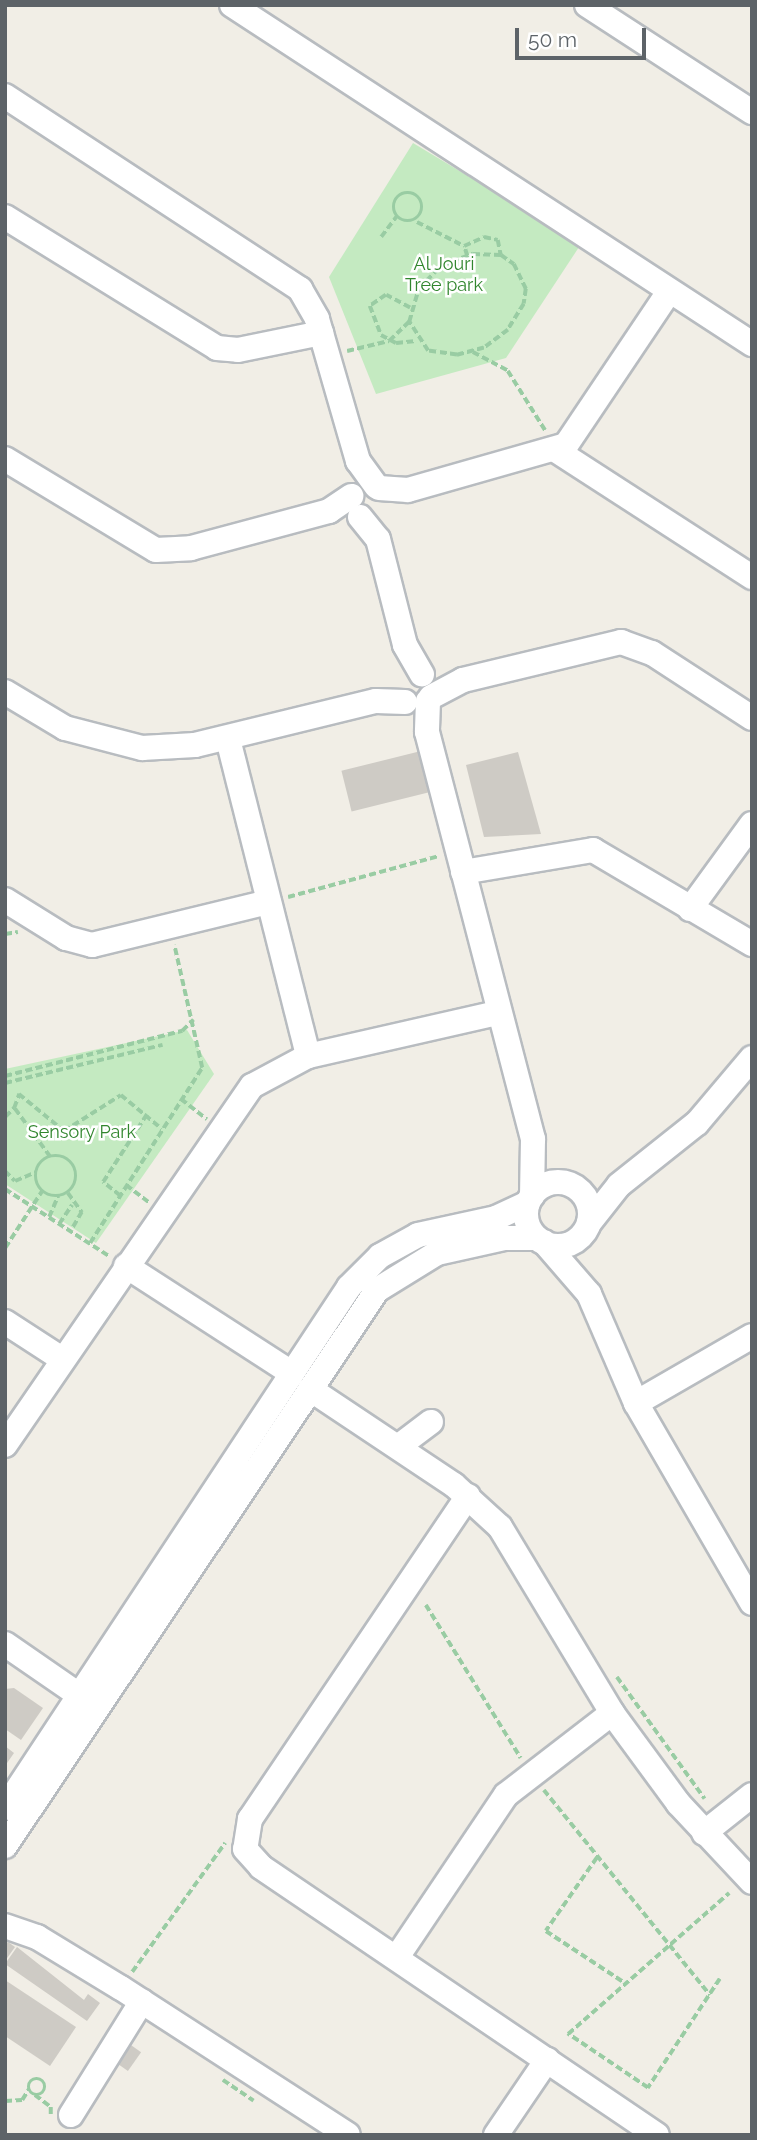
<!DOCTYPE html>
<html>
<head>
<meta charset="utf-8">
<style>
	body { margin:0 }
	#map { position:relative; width:757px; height:2140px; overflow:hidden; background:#f1eee6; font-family:Raleway,sans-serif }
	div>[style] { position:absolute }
	.green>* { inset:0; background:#c4eac1 }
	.building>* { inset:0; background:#cecbc5; transform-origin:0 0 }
	.path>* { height:3.5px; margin-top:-1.75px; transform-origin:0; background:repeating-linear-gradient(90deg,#99cca3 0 7px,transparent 0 10.5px) }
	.path>.ring { margin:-1.75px; padding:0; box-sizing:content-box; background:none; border:3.5px solid #99cca3; border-radius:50% }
	.roads { filter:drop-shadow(2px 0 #b8bcc0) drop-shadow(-2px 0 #b8bcc0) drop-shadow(0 2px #b8bcc0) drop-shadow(0 -2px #b8bcc0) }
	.minor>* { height:24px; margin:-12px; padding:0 12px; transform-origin:12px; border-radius:12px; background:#fff }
	.minor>.ring { margin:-12px; padding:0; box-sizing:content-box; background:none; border:24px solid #fff; border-radius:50% }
	span { translate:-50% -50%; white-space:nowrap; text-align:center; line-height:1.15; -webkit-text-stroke:5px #fff; paint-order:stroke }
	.park-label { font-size:18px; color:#31862e }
	.frame { position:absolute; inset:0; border:7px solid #5d6368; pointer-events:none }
	.scale { position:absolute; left:515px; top:28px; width:131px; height:32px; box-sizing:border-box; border:4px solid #5d6368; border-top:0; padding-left:9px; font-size:21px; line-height:24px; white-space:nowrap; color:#5d6368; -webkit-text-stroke:5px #fff; paint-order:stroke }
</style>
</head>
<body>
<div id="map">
	<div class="green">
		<div style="clip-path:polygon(413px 143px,581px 244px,506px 358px,376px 394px,329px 277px)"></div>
		<div style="clip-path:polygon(187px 1030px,214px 1074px,96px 1243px,5px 1184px,5px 1069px)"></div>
	</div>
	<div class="building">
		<div style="left:421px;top:751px;width:42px;height:82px;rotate:76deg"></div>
		<div style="clip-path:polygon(518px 752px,541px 834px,484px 837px,466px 765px)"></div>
		<div style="clip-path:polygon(14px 1688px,43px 1708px,21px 1740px,5px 1729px,5px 1689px)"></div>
		<div style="clip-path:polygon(5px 1746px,14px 1753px,5px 1766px)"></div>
		<div style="clip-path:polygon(8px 1942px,15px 1947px,5px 1961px,5px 1945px)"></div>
		<div style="clip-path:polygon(17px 1947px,84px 2000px,88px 1994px,100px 2003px,87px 2021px,5px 1964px)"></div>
		<div style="clip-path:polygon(5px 1980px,76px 2027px,50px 2066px,5px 2036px)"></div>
		<div style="left:128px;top:2043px;width:16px;height:23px;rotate:35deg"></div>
	</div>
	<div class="path">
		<div class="ring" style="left:394px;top:193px;width:24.5px;height:24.5px"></div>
		<div style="left:417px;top:222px;width:53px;rotate:27.1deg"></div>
		<div style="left:381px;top:237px;width:26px;rotate:-53deg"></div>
		<div style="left:473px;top:254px;width:28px;rotate:2deg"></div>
		<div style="left:501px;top:255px;width:16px;rotate:35deg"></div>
		<div style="left:514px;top:264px;width:28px;rotate:64deg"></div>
		<div style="left:526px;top:289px;width:15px;rotate:98deg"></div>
		<div style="left:524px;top:304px;width:31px;rotate:122deg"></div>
		<div style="left:508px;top:330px;width:30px;rotate:143deg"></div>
		<div style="left:484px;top:348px;width:28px;rotate:165deg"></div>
		<div style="left:457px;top:355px;width:29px;rotate:-172deg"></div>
		<div style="left:428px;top:351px;width:35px;rotate:-123deg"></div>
		<div style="left:409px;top:322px;width:35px;rotate:-74deg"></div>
		<div style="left:419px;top:288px;width:33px;rotate:-45deg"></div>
		<div style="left:442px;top:265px;width:33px;rotate:-20deg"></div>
		<div style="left:467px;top:256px;width:10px;rotate:-107deg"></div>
		<div style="left:464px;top:246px;width:22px;rotate:-24deg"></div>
		<div style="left:484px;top:237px;width:14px;rotate:12deg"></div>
		<div style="left:498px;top:240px;width:15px;rotate:79deg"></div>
		<div style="left:410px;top:308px;width:27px;rotate:-152deg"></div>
		<div style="left:386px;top:295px;width:19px;rotate:145deg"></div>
		<div style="left:370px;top:306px;width:31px;rotate:69deg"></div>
		<div style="left:381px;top:335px;width:17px;rotate:28deg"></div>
		<div style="left:396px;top:343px;width:20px;rotate:-6deg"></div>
		<div style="left:347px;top:351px;width:43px;rotate:-13.4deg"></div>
		<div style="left:389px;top:341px;width:28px;rotate:-44deg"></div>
		<div style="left:473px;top:352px;width:40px;rotate:28deg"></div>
		<div style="left:508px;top:371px;width:70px;rotate:57.9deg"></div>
		<div style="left:288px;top:897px;width:156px;rotate:-15.2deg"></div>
		<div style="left:5px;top:934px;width:13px;rotate:-9deg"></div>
		<div style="left:5px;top:1076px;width:183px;rotate:-14.3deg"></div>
		<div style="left:182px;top:1031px;width:16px;rotate:-45deg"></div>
		<div style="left:5px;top:1083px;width:162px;rotate:-13.6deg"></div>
		<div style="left:181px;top:1099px;width:33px;rotate:38deg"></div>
		<div style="left:5px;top:1117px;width:13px;rotate:-45deg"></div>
		<div class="ring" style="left:36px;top:1156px;width:36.5px;height:36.5px"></div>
		<div style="left:50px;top:1157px;width:61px;rotate:-126.3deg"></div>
		<div style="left:14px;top:1108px;width:15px;rotate:-70deg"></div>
		<div style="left:19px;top:1094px;width:58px;rotate:39.4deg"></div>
		<div style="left:64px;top:1131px;width:67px;rotate:-32.3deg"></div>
		<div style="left:121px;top:1095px;width:53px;rotate:39.7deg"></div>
		<div style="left:5px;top:1171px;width:14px;rotate:45deg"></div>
		<div style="left:15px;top:1181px;width:23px;rotate:-23deg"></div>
		<div style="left:126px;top:1185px;width:30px;rotate:37deg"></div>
		<div style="left:5px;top:1189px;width:124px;rotate:32.8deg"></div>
		<div style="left:68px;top:1193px;width:24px;rotate:54deg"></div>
		<div style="left:82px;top:1212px;width:22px;rotate:120deg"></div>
		<div style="left:120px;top:1196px;width:22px;rotate:-141deg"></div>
		<div style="left:103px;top:1182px;width:81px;rotate:-57.1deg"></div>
		<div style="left:49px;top:1217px;width:23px;rotate:-67deg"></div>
		<div style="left:59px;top:1224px;width:23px;rotate:-56deg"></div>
		<div style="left:90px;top:1243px;width:208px;rotate:-57.4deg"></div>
		<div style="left:202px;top:1068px;width:126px;rotate:-102.8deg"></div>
		<div style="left:5px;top:1248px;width:68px;rotate:-57deg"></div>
		<div style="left:426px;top:1605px;width:180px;rotate:58.2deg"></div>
		<div style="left:617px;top:1677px;width:150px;rotate:54.2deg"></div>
		<div style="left:544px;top:1790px;width:264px;rotate:51deg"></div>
		<div style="left:597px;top:1858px;width:89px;rotate:124.9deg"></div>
		<div style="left:546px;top:1931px;width:95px;rotate:33.4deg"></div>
		<div style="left:132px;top:1972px;width:159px;rotate:-54.2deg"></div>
		<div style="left:720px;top:1979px;width:131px;rotate:123.4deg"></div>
		<div style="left:648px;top:2088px;width:97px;rotate:-146deg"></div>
		<div style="left:568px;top:2034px;width:214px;rotate:-41.2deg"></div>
		<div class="ring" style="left:29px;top:2079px;width:12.5px;height:12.5px"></div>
		<div style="left:223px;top:2080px;width:37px;rotate:34deg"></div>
		<div style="left:35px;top:2095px;width:20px;rotate:37deg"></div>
		<div style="left:51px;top:2107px;width:9px;rotate:90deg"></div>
		<div style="left:5px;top:2101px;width:17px;rotate:-3deg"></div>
		<div style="left:22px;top:2100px;width:13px;rotate:-58deg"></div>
	</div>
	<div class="roads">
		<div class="minor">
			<div style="left:232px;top:5px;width:621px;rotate:33.1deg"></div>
			<div style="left:587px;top:5px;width:197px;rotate:33deg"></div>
			<div style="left:5px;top:96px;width:353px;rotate:33.2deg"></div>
			<div style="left:300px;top:289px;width:34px;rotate:60deg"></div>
			<div style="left:317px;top:319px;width:148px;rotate:73.9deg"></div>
			<div style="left:358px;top:461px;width:31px;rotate:54deg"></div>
			<div style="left:5px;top:217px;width:249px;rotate:31.7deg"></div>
			<div style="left:217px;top:348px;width:21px;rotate:5deg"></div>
			<div style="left:238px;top:350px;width:85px;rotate:-11.6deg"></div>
			<div style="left:557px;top:451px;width:232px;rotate:32.9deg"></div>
			<div style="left:5px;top:459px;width:176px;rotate:31.1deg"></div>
			<div style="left:156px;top:550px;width:35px;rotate:-3deg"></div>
			<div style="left:191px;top:548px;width:143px;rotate:-15deg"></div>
			<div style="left:329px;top:511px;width:27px;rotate:-34deg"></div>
			<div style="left:379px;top:488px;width:29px;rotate:4deg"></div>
			<div style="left:408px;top:490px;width:164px;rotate:-15.9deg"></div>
			<div style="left:566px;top:445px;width:184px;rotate:-56.1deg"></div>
			<div style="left:360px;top:517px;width:28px;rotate:51deg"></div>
			<div style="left:378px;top:539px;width:109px;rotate:75.7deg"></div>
			<div style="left:405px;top:645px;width:34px;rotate:60deg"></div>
			<div style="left:5px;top:692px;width:70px;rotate:31deg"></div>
			<div style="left:65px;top:728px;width:80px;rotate:14.6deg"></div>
			<div style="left:142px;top:748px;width:53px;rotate:-3.2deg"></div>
			<div style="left:195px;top:745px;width:186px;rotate:-13.7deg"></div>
			<div style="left:376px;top:701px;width:29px;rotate:2deg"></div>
			<div style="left:431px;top:697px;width:36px;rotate:-28deg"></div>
			<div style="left:463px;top:680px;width:163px;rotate:-13.5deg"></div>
			<div style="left:621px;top:642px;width:33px;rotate:20deg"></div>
			<div style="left:652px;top:653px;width:119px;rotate:33deg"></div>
			<div style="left:428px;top:701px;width:31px;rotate:92deg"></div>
			<div style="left:427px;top:732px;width:421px;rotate:75.4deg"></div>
			<div style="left:533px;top:1139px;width:57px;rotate:91deg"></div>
			<div style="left:228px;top:739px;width:327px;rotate:75.8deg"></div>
			<div style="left:463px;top:872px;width:132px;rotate:-9.6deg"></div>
			<div style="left:593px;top:850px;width:185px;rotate:30.6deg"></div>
			<div style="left:5px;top:900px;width:72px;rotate:31.9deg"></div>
			<div style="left:66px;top:938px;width:27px;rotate:15deg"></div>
			<div style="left:92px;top:945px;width:182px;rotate:-13.7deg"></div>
			<div style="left:690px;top:909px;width:105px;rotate:-53.9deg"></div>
			<div class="ring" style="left:526px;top:1182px;width:40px;height:40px"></div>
			<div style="left:589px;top:1223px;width:48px;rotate:-51.7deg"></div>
			<div style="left:619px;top:1185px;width:100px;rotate:-38.5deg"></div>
			<div style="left:697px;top:1123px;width:85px;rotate:-49.8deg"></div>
			<div style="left:544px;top:1242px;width:69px;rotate:49.1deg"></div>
			<div style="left:589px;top:1294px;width:119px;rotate:66.7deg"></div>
			<div style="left:636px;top:1403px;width:231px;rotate:59.9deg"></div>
			<div style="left:126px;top:1266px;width:195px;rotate:32.9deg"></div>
			<div style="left:5px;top:1322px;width:68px;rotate:33deg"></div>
			<div style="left:310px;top:1389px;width:173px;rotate:33.7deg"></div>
			<div style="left:454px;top:1485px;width:62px;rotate:42.4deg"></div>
			<div style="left:500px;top:1527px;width:217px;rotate:58.9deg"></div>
			<div style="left:612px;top:1713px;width:112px;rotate:53.7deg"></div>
			<div style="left:678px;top:1803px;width:108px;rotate:46.9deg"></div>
			<div style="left:636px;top:1403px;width:134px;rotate:-30deg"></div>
			<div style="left:5px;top:1445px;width:436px;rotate:-55.5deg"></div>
			<div style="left:252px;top:1086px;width:64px;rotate:-28.2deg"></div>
			<div style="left:308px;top:1056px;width:195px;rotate:-12.8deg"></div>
			<div style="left:399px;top:1446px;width:40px;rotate:-37deg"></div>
			<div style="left:468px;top:1496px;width:390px;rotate:124deg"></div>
			<div style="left:250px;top:1819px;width:30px;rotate:99deg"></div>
			<div style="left:245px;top:1849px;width:24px;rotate:48deg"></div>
			<div style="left:261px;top:1867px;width:478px;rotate:34.1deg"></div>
			<div style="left:5px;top:1644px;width:90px;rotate:34.6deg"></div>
			<div style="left:5px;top:1808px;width:624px;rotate:-56.56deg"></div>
			<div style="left:349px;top:1287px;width:44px;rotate:-45deg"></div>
			<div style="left:380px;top:1256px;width:43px;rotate:-28.9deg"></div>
			<div style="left:418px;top:1235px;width:80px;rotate:-12.3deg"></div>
			<div style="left:496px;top:1218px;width:35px;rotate:-25deg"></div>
			<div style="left:704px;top:1833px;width:61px;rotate:-38.4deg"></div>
			<div style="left:5px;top:1846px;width:669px;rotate:-56.21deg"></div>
			<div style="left:377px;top:1290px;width:70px;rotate:-31.7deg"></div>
			<div style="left:437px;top:1253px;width:69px;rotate:-12.6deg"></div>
			<div style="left:504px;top:1238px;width:33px"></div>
			<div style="left:5px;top:1926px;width:34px;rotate:19deg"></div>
			<div style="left:37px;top:1937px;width:98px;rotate:31.3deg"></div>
			<div style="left:121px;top:1988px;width:270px;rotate:32.9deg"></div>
			<div style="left:397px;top:1957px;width:195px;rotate:-56.1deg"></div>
			<div style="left:506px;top:1795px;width:134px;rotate:-37.7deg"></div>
			<div style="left:71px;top:2115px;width:134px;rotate:-58.1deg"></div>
			<div style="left:496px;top:2135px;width:91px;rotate:-55.8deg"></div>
		</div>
	</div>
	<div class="park-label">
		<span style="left:444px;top:275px">Al Jouri<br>Tree park</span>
		<span style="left:82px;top:1132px">Sensory Park</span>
	</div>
	<div class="frame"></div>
	<div class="scale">50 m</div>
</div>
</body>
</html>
